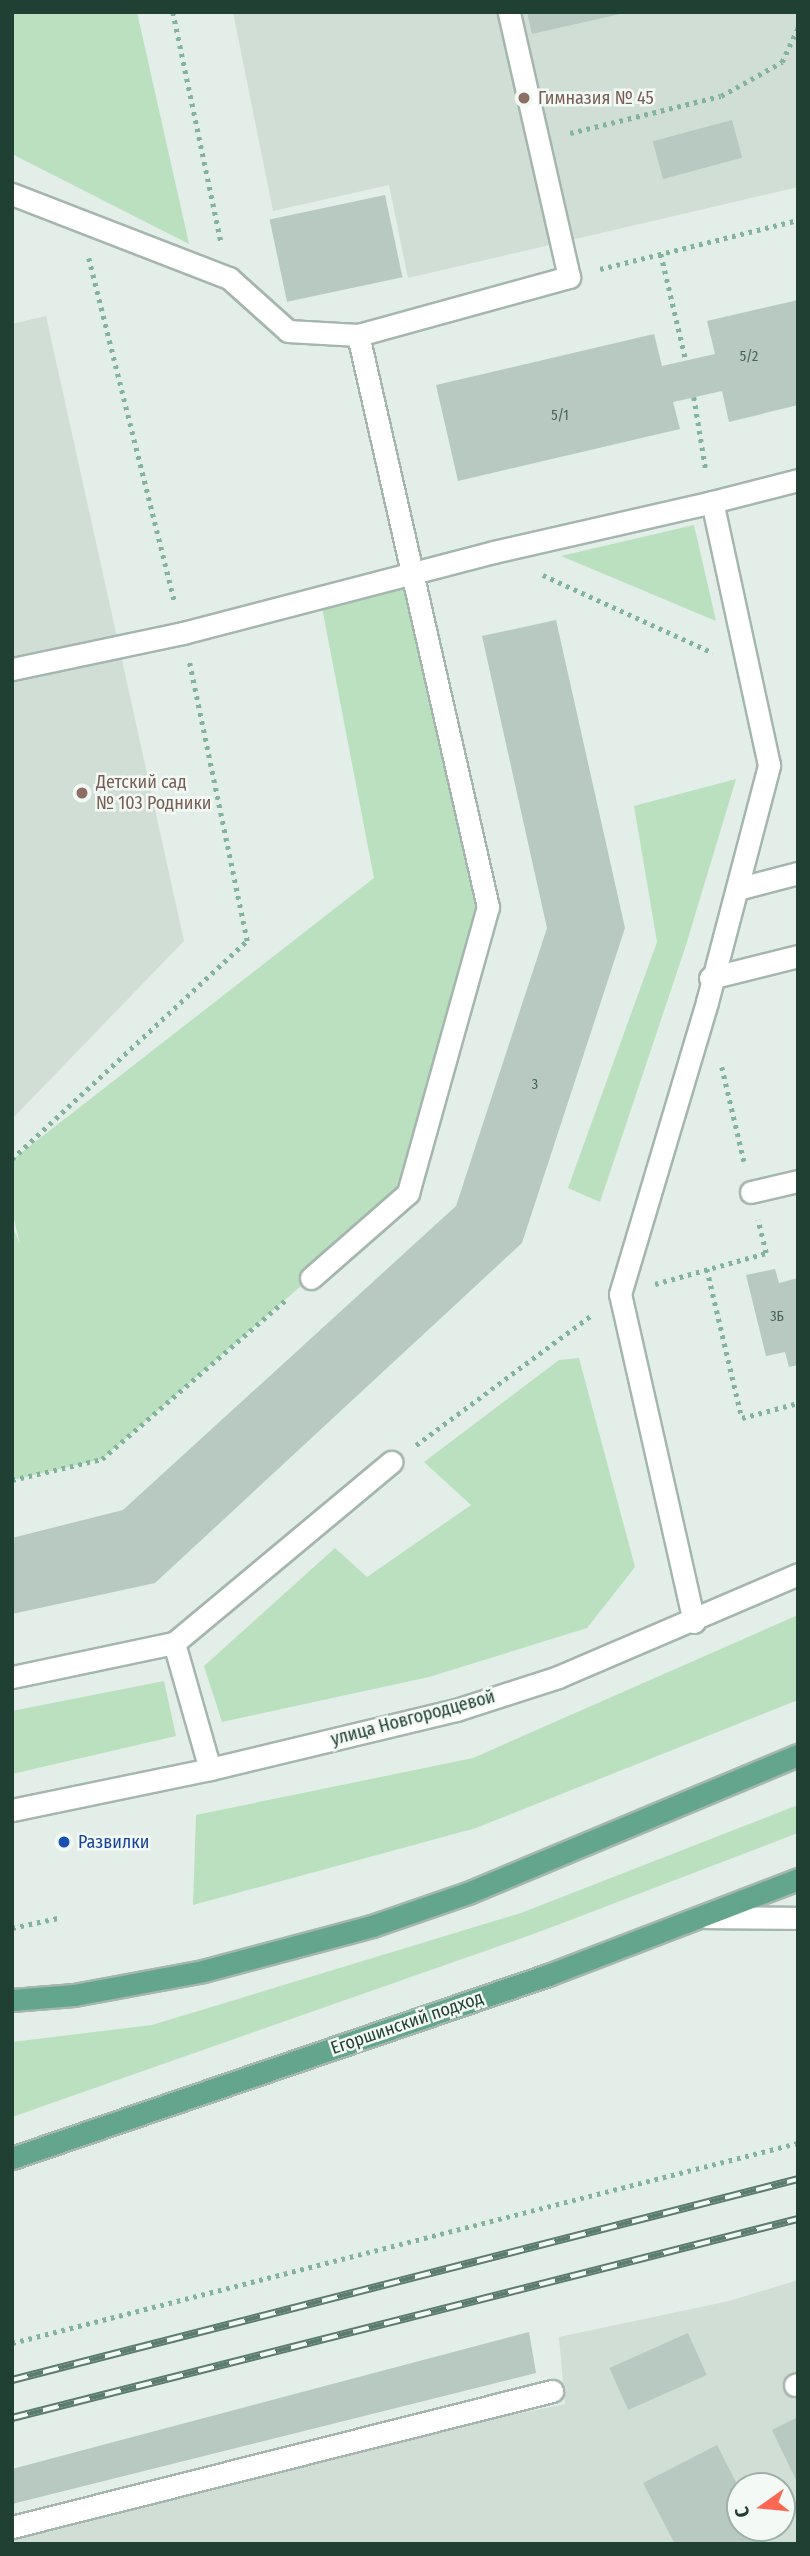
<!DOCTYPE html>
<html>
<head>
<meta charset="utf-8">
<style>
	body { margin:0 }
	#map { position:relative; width:810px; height:2556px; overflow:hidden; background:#e2eee7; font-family:"Fira Sans Condensed",sans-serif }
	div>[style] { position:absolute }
	.built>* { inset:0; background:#d0ded6 }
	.green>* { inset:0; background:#bae0bf }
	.building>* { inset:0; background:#b7c9c0; transform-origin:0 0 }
	.path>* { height:4.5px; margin-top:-2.25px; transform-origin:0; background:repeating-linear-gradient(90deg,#81b39d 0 3.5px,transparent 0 8.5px) }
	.roads { filter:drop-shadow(2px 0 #a4b6ae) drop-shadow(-2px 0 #a4b6ae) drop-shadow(0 2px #a4b6ae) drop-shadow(0 -2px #a4b6ae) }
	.service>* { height:21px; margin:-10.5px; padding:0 10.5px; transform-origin:10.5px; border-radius:10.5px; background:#fff }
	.tertiary>* { height:21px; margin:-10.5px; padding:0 10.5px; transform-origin:10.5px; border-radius:10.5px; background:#fff }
	.primary>* { height:21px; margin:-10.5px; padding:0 10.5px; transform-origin:10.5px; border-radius:10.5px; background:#64a68d }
	.rail>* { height:8px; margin-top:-4px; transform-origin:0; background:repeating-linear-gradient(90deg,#f3faf6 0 16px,#5b7c6f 0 32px); box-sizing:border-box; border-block:2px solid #5b7c6f }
	.dots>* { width:19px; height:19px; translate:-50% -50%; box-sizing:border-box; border:4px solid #f3faf6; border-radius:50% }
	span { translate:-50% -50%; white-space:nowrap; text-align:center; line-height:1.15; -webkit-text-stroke:5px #f3faf6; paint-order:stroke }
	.number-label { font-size:14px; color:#466257 }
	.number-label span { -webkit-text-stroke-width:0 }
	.education-label { font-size:18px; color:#785e54 }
	.left { translate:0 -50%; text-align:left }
	.street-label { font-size:18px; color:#214034 }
	.transit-label { font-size:18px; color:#164399 }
	.frame { position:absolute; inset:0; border:14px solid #214034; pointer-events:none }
	.north { position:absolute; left:726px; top:2472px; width:70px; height:70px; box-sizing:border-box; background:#f3faf6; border:2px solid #9fb0a8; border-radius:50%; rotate:255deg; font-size:19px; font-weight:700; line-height:28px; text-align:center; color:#214034 }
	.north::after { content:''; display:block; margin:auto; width:24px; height:32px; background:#fb6752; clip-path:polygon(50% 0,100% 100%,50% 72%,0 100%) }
</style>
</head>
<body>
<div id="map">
	<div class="built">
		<div style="clip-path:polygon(233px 12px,798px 12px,798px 187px,408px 278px,389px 185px,273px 211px)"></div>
		<div style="clip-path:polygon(46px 316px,184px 941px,12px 1119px,12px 324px)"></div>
		<div style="clip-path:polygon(evenodd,798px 2280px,798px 2544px,12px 2544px,12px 2518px,565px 2404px,559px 2337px,729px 2301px,798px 2280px,740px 2486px,782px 2486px,782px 2528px,740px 2528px,740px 2486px)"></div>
	</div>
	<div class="green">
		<div style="clip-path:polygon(12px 12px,137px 12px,189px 244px,12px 154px)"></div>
		<div style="clip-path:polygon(694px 525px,716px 621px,561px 556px)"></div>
		<div style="clip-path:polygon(415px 574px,488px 907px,408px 1193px,102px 1459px,12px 1480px,12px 1226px,20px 1244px,12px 1211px,12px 1160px,374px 878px,320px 597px)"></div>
		<div style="clip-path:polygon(736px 779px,686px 945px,600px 1202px,568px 1188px,657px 942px,634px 806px)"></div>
		<div style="clip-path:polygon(579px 1358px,635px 1567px,587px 1628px,429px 1677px,222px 1722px,204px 1666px,335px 1548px,367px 1577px,471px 1505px,424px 1462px,559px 1360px)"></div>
		<div style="clip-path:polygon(798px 1615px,798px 1700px,476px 1828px,193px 1905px,196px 1815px,473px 1758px)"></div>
		<div style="clip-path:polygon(164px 1681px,176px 1736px,12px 1774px,12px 1711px)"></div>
		<div style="clip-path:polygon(798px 1805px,798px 1833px,539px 1932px,12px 2117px,12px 2042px,152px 2025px,521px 1913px)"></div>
	</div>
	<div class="building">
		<div style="clip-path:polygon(527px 12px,624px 12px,624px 13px,532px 34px)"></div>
		<div style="left:732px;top:120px;width:39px;height:82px;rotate:75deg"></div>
		<div style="left:385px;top:195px;width:84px;height:118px;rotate:78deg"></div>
		<div style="clip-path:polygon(798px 300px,798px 405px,729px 422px,722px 391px,673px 402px,680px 429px,458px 481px,436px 385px,654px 334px,662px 366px,715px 354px,707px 321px)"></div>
		<div style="clip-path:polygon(556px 620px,625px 928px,522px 1243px,155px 1583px,12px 1614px,12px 1538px,123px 1510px,456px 1206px,547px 928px,482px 636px)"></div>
		<div style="clip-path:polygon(775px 1269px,779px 1283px,798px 1278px,798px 1365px,789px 1367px,785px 1352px,766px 1356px,746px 1275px)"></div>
		<div style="clip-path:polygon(529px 2332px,536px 2373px,12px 2504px,12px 2469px)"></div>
		<div style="left:688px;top:2333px;width:46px;height:86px;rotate:66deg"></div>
		<div style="clip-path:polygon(798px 2417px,798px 2484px,772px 2430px)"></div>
		<div style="clip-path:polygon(717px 2445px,740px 2490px,740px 2528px,760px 2528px,768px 2544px,675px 2544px,643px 2483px)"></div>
	</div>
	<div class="path">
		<div style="left:173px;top:12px;width:234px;rotate:78.2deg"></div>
		<div style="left:570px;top:133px;width:155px;rotate:-13.8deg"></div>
		<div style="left:721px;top:96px;width:70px;rotate:-29.1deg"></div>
		<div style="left:782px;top:62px;width:38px;rotate:-65deg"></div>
		<div style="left:661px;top:254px;width:110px;rotate:76.8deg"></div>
		<div style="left:89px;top:258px;width:355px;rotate:76deg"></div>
		<div style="left:600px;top:269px;width:204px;rotate:-13.9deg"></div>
		<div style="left:694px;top:397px;width:74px;rotate:80.7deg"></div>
		<div style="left:543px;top:575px;width:187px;rotate:24.6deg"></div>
		<div style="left:722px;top:1067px;width:97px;rotate:76.8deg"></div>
		<div style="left:12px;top:1159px;width:321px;rotate:-42.9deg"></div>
		<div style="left:247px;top:941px;width:285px;rotate:-101.7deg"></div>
		<div style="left:707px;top:1269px;width:153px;rotate:76.8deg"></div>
		<div style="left:742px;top:1418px;width:58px;rotate:-15deg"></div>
		<div style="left:655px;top:1284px;width:115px;rotate:-15.6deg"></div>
		<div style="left:766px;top:1253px;width:34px;rotate:-104deg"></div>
		<div style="left:416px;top:1445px;width:219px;rotate:-36.5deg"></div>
		<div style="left:12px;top:1480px;width:92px;rotate:-13.1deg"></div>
		<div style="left:102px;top:1459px;width:246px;rotate:-40.9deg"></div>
		<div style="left:12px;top:1928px;width:47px;rotate:-12.3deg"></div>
		<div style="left:12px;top:2343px;width:811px;rotate:-14.28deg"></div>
	</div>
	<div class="roads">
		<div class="service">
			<div style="left:12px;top:194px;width:233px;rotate:21.2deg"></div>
			<div style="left:229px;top:278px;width:79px;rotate:41.9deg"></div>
			<div style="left:288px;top:331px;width:70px;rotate:3.3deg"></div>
			<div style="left:12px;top:669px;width:175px;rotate:-11.9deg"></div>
			<div style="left:183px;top:633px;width:321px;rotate:-14.6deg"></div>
			<div style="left:494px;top:552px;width:224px;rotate:-12.9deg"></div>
			<div style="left:737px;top:889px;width:63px;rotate:-14.7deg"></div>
			<div style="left:710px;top:978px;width:91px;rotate:-14deg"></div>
			<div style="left:751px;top:1192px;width:48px;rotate:-13.2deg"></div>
			<div style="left:311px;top:1278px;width:129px;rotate:-41.2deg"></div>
			<div style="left:408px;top:1193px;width:297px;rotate:-74.4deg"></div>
			<div style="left:488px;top:907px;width:587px;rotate:-102.8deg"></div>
			<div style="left:358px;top:335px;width:219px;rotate:-15.4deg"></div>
			<div style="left:569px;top:277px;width:272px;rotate:-102.8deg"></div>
			<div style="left:694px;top:1622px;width:336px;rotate:-102.7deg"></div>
			<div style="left:620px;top:1294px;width:305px;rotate:-73.4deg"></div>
			<div style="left:707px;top:1002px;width:245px;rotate:-75.3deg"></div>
			<div style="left:769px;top:765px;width:269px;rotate:-102.2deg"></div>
			<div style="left:712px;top:502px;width:89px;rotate:-14.3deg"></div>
			<div style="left:174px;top:1643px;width:283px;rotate:-39.8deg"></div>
			<div style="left:12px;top:1677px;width:166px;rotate:-11.9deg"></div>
			<div style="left:174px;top:1643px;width:131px;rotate:74.1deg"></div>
			<div style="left:706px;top:1917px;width:92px;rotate:0.6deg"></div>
			<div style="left:795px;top:2385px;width:3px;rotate:-18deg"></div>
			<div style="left:12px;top:2527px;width:557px;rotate:-14.14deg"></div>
		</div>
		<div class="tertiary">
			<div style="left:12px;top:1810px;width:202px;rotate:-11.7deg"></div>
			<div style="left:210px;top:1769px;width:253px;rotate:-13.5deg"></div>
			<div style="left:456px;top:1710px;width:107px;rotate:-17.9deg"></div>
			<div style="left:558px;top:1677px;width:261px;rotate:-23.2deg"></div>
		</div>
		<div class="primary">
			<div style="left:12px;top:2000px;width:62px;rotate:-4.6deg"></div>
			<div style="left:74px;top:1995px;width:131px;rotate:-10.5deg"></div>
			<div style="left:203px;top:1971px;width:175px;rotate:-14.9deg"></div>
			<div style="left:372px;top:1926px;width:102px;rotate:-19deg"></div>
			<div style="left:468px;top:1893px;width:358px;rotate:-22.7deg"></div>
			<div style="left:12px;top:2158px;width:566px;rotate:-18.85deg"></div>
			<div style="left:548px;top:1975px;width:268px;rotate:-21deg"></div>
		</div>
	</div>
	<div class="rail">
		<div style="left:12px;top:2380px;width:811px;rotate:-14.34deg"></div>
		<div style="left:12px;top:2418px;width:811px;rotate:-14.21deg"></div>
	</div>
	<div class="dots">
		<div style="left:524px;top:98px;background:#8d6e63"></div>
		<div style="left:82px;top:793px;background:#8d6e63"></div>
		<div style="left:64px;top:1842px;background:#1a4fb4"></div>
	</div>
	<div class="number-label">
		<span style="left:749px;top:357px">5/2</span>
		<span style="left:560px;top:416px">5/1</span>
		<span style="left:535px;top:1085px">3</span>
		<span style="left:777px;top:1317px">3Б</span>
	</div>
	<div class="education-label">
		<span class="left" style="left:538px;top:98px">Гимназия № 45</span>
		<span class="left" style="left:96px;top:793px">Детский сад<br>№ 103 Родники</span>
	</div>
	<div class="street-label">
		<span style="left:413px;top:1718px;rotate:-15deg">улица Новгородцевой</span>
		<span style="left:407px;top:2023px;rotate:-19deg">Егоршинский подход</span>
	</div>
	<div class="transit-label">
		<span class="left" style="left:78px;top:1842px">Развилки</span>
	</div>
	<div class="frame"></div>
	<div class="north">С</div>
</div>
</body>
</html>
